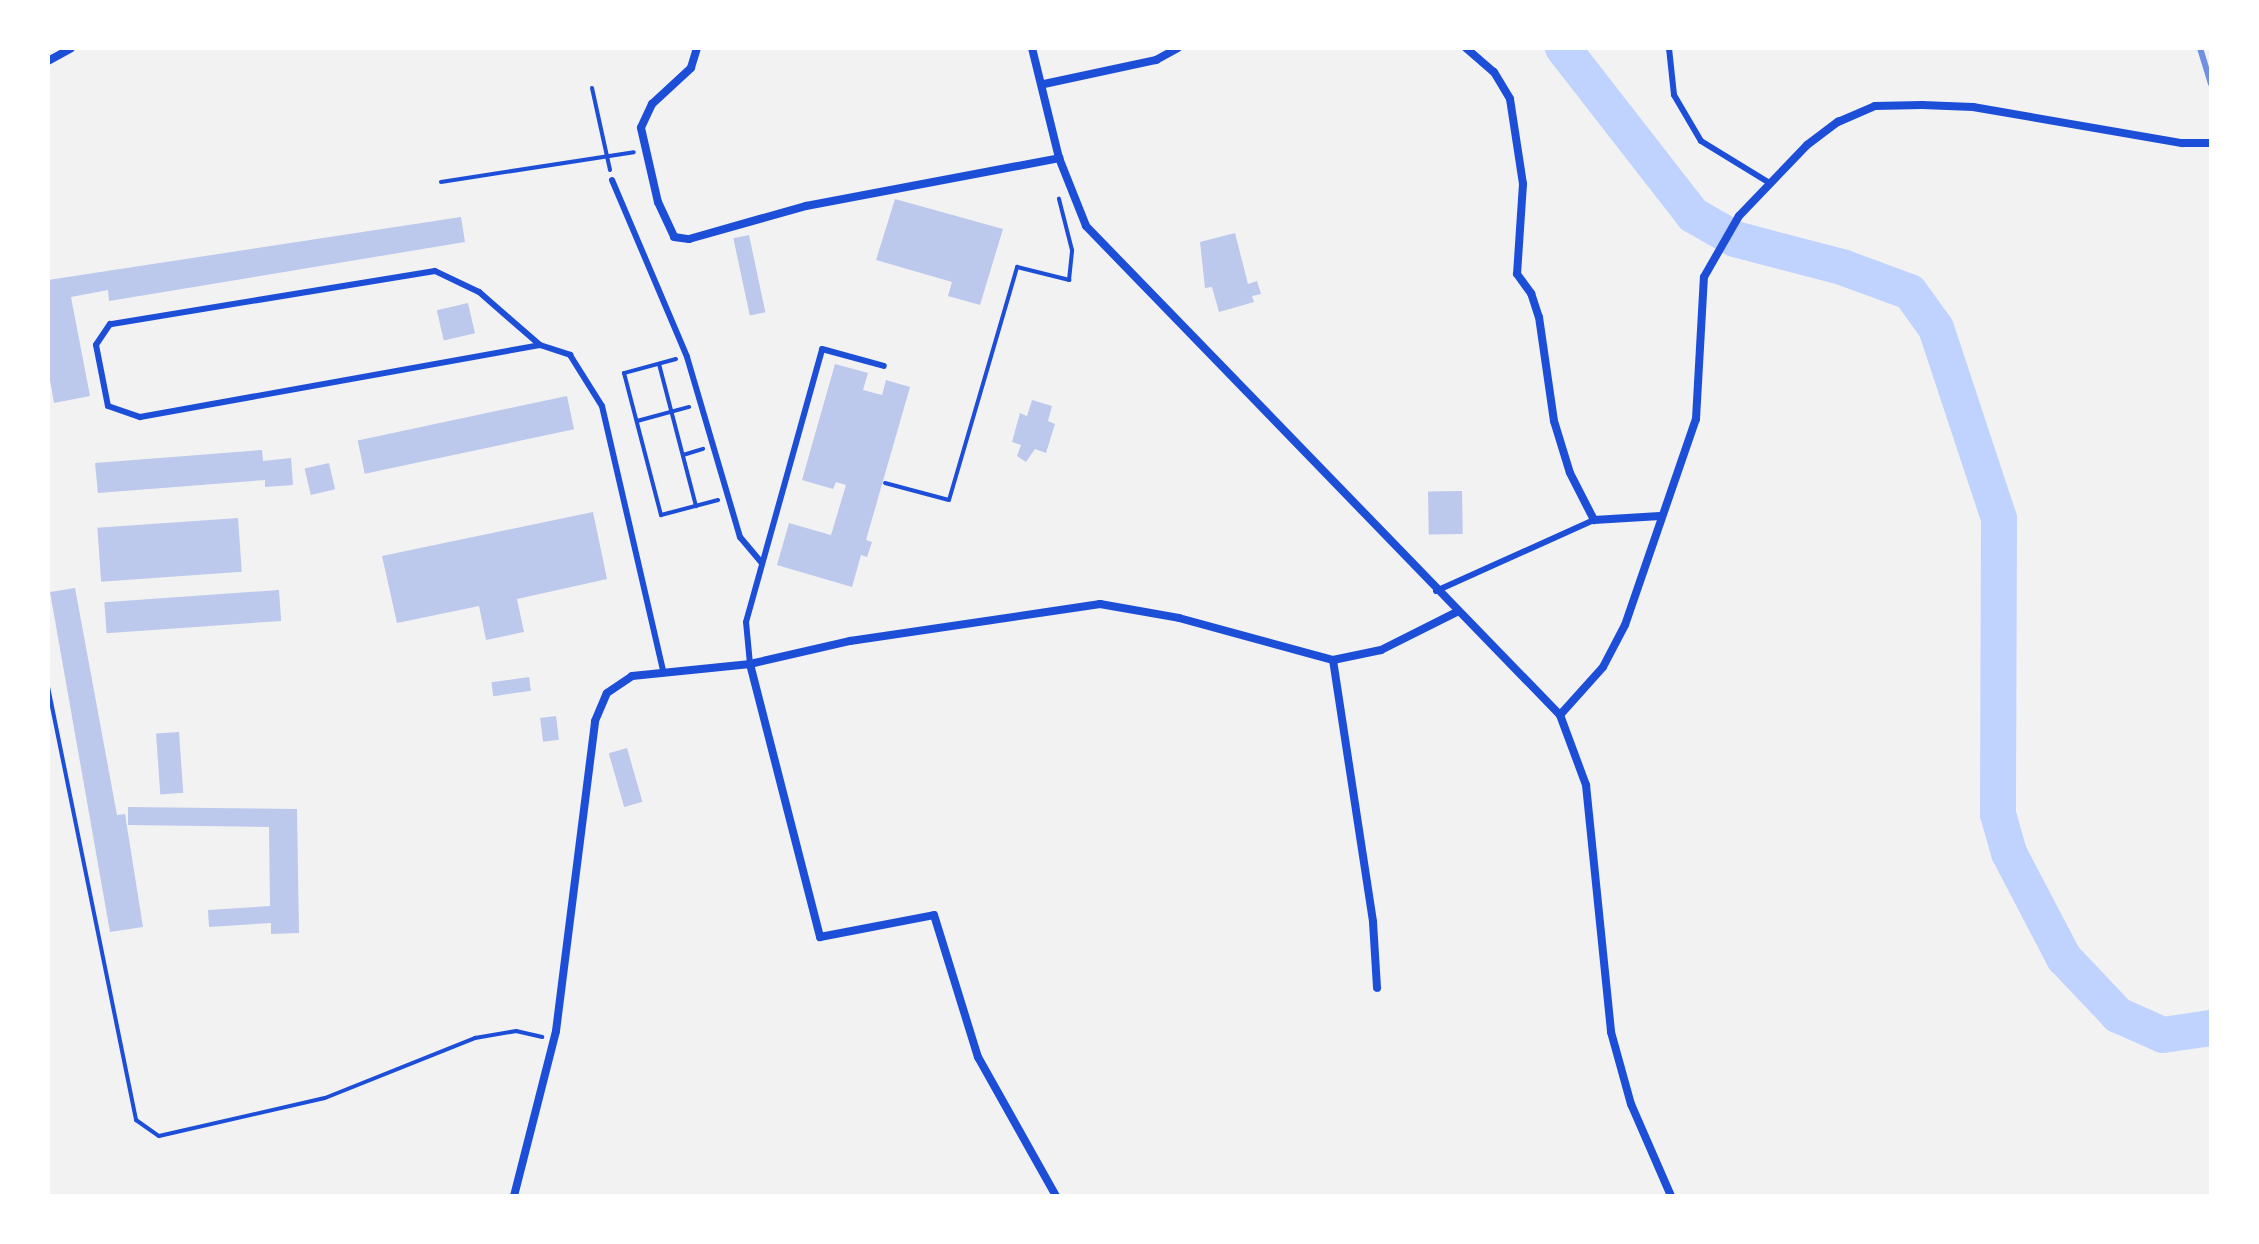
<!DOCTYPE html>
<html>
<head>
<meta charset="utf-8">
<style>
	body { margin:0 }
	#map { position:relative; width:2259px; height:1244px; overflow:hidden; background:#f2f2f2; font-family:"Source Serif 4",serif }
	div>[style] { position:absolute }
	.river>* { height:36px; margin:-18px; padding:0 18px; transform-origin:18px; border-radius:18px; background:#bfd3fe }
	.building>* { inset:0; background:#bdc9ec; transform-origin:0 0 }
	.path>* { height:4px; margin:-2px; padding:0 2px; transform-origin:2px; border-radius:2px; background:#1d4ed8 }
	.service>* { height:6px; margin:-3px; padding:0 3px; transform-origin:3px; border-radius:3px; background:#1d4ed8 }
	.minor>* { height:8px; margin:-4px; padding:0 4px; transform-origin:4px; border-radius:4px; background:#1d4ed8 }
	.rail>* { height:6px; margin:-3px; padding:0 3px; transform-origin:3px; border-radius:3px; background:#7290e2 }
	span { translate:-50% -50%; white-space:nowrap; text-align:center; line-height:1.15; -webkit-text-stroke:6px #fff; paint-order:stroke }
	.frame { position:absolute; inset:0; border:50px solid #fff; pointer-events:none }
</style>
</head>
<body>
<div id="map">
	<div class="river">
		<div style="left:1563px;top:48px;width:212px;rotate:52.1deg"></div>
		<div style="left:1693px;top:215px;width:48px;rotate:29.7deg"></div>
		<div style="left:1735px;top:239px;width:111px;rotate:14.7deg"></div>
		<div style="left:1842px;top:267px;width:72px;rotate:20.2deg"></div>
		<div style="left:1910px;top:292px;width:44px;rotate:54.2deg"></div>
		<div style="left:1936px;top:328px;width:200px;rotate:71.7deg"></div>
		<div style="left:1999px;top:518px;width:296px;rotate:90.2deg"></div>
		<div style="left:1998px;top:814px;width:41px;rotate:74.2deg"></div>
		<div style="left:2009px;top:853px;width:119px;rotate:62.4deg"></div>
		<div style="left:2064px;top:958px;width:79px;rotate:46.5deg"></div>
		<div style="left:2118px;top:1015px;width:49px;rotate:24deg"></div>
		<div style="left:2163px;top:1035px;width:49px;rotate:-8.3deg"></div>
	</div>
	<div class="building">
		<div style="clip-path:polygon(895px 199px,1003px 229px,980px 305px,948px 296px,952px 282px,876px 260px)"></div>
		<div style="clip-path:polygon(461px 217px,465px 242px,109px 301px,108px 290px,71px 297px,90px 396px,54px 403px,48px 369px,48px 280px)"></div>
		<div style="clip-path:polygon(1235px 233px,1248px 284px,1257px 281px,1261px 294px,1252px 296px,1254px 302px,1219px 312px,1212px 287px,1205px 288px,1200px 242px)"></div>
		<div style="left:749px;top:235px;width:79px;height:16px;rotate:78deg"></div>
		<div style="left:468px;top:303px;width:31px;height:32px;rotate:77deg"></div>
		<div style="clip-path:polygon(835px 364px,868px 373px,863px 390px,882px 395px,886px 380px,910px 387px,866px 540px,872px 542px,867px 557px,861px 555px,852px 587px,777px 565px,789px 523px,831px 535px,846px 485px,836px 482px,833px 489px,802px 480px)"></div>
		<div style="left:567px;top:396px;width:34px;height:214px;rotate:78deg"></div>
		<div style="clip-path:polygon(1032px 400px,1052px 406px,1048px 421px,1055px 424px,1046px 453px,1035px 449px,1026px 462px,1017px 456px,1021px 445px,1012px 442px,1020px 413px,1027px 416px)"></div>
		<div style="clip-path:polygon(262px 450px,263px 461px,291px 458px,293px 485px,265px 487px,265px 480px,98px 493px,95px 463px)"></div>
		<div style="left:329px;top:463px;width:27px;height:25px;rotate:77deg"></div>
		<div style="left:1462px;top:491px;width:43px;height:34px;rotate:89deg"></div>
		<div style="clip-path:polygon(593px 512px,607px 579px,517px 599px,524px 632px,486px 640px,479px 606px,397px 623px,382px 556px)"></div>
		<div style="left:238px;top:518px;width:54px;height:141px;rotate:86deg"></div>
		<div style="clip-path:polygon(75px 588px,117px 815px,125px 814px,143px 927px,110px 932px,50px 592px)"></div>
		<div style="left:279px;top:590px;width:31px;height:175px;rotate:86deg"></div>
		<div style="left:529px;top:677px;width:14px;height:38px;rotate:82deg"></div>
		<div style="left:556px;top:716px;width:24px;height:16px;rotate:83deg"></div>
		<div style="left:179px;top:732px;width:61px;height:23px;rotate:86deg"></div>
		<div style="left:627px;top:748px;width:56px;height:19px;rotate:74deg"></div>
		<div style="clip-path:polygon(128px 807px,297px 809px,299px 933px,271px 934px,271px 923px,209px 927px,208px 910px,270px 906px,269px 827px,128px 825px)"></div>
	</div>
	<div class="path">
		<div style="left:592px;top:88px;width:84px;rotate:77.6deg"></div>
		<div style="left:441px;top:182px;width:195px;rotate:-8.8deg"></div>
		<div style="left:676px;top:359px;width:54px;rotate:164.9deg"></div>
		<div style="left:624px;top:373px;width:147px;rotate:75.4deg"></div>
		<div style="left:661px;top:515px;width:59px;rotate:-14.7deg"></div>
		<div style="left:659px;top:364px;width:147px;rotate:75.4deg"></div>
		<div style="left:637px;top:421px;width:54px;rotate:-15.1deg"></div>
		<div style="left:683px;top:455px;width:21px;rotate:-17deg"></div>
		<div style="left:885px;top:483px;width:66px;rotate:14.9deg"></div>
		<div style="left:949px;top:500px;width:243px;rotate:-73.7deg"></div>
		<div style="left:1017px;top:267px;width:54px;rotate:14deg"></div>
		<div style="left:1069px;top:280px;width:30px;rotate:-84deg"></div>
		<div style="left:1072px;top:250px;width:53px;rotate:-104.3deg"></div>
		<div style="left:48px;top:687px;width:442px;rotate:78.5deg"></div>
		<div style="left:136px;top:1120px;width:28px;rotate:35deg"></div>
		<div style="left:159px;top:1136px;width:170px;rotate:-12.9deg"></div>
		<div style="left:325px;top:1098px;width:162px;rotate:-21.8deg"></div>
		<div style="left:475px;top:1038px;width:42px;rotate:-9.7deg"></div>
		<div style="left:516px;top:1031px;width:27px;rotate:13deg"></div>
	</div>
	<div class="service">
		<div style="left:1669px;top:48px;width:47px;rotate:83.9deg"></div>
		<div style="left:1674px;top:95px;width:53px;rotate:59.6deg"></div>
		<div style="left:1701px;top:141px;width:79px;rotate:31.5deg"></div>
		<div style="left:612px;top:180px;width:192px;rotate:67deg"></div>
		<div style="left:687px;top:357px;width:188px;rotate:73.6deg"></div>
		<div style="left:740px;top:537px;width:33px;rotate:50deg"></div>
		<div style="left:540px;top:345px;width:81px;rotate:-139deg"></div>
		<div style="left:479px;top:292px;width:49px;rotate:-154.5deg"></div>
		<div style="left:435px;top:271px;width:329px;rotate:170.7deg"></div>
		<div style="left:110px;top:324px;width:25px;rotate:124deg"></div>
		<div style="left:96px;top:345px;width:62px;rotate:78.9deg"></div>
		<div style="left:108px;top:406px;width:34px;rotate:19deg"></div>
		<div style="left:140px;top:417px;width:406px;rotate:-10.2deg"></div>
		<div style="left:540px;top:345px;width:32px;rotate:18deg"></div>
		<div style="left:570px;top:355px;width:60px;rotate:57.9deg"></div>
		<div style="left:602px;top:406px;width:271px;rotate:77deg"></div>
		<div style="left:1436px;top:591px;width:173px;rotate:-24.2deg"></div>
		<div style="left:750px;top:664px;width:42px;rotate:-95.4deg"></div>
		<div style="left:746px;top:622px;width:283px;rotate:-74.4deg"></div>
		<div style="left:822px;top:349px;width:64px;rotate:15.3deg"></div>
	</div>
	<div class="minor">
		<div style="left:697px;top:48px;width:21px;rotate:107deg"></div>
		<div style="left:691px;top:68px;width:53px;rotate:137.3deg"></div>
		<div style="left:652px;top:104px;width:26px;rotate:115deg"></div>
		<div style="left:641px;top:128px;width:76px;rotate:77.1deg"></div>
		<div style="left:658px;top:202px;width:38px;rotate:65deg"></div>
		<div style="left:674px;top:237px;width:15px;rotate:8deg"></div>
		<div style="left:689px;top:239px;width:122px;rotate:-15.8deg"></div>
		<div style="left:806px;top:206px;width:258px;rotate:-10.7deg"></div>
		<div style="left:1032px;top:48px;width:113px;rotate:76.2deg"></div>
		<div style="left:1059px;top:158px;width:73px;rotate:68.3deg"></div>
		<div style="left:1086px;top:226px;width:681px;rotate:45.89deg"></div>
		<div style="left:1560px;top:715px;width:75px;rotate:69.6deg"></div>
		<div style="left:1586px;top:785px;width:248px;rotate:84.2deg"></div>
		<div style="left:1611px;top:1032px;width:75px;rotate:74.5deg"></div>
		<div style="left:1631px;top:1104px;width:100px;rotate:66.5deg"></div>
		<div style="left:1466px;top:48px;width:37px;rotate:41deg"></div>
		<div style="left:1494px;top:72px;width:31px;rotate:59deg"></div>
		<div style="left:1510px;top:99px;width:86px;rotate:81.3deg"></div>
		<div style="left:1523px;top:184px;width:90px;rotate:93.8deg"></div>
		<div style="left:1517px;top:274px;width:24px;rotate:54deg"></div>
		<div style="left:1531px;top:293px;width:25px;rotate:72deg"></div>
		<div style="left:1539px;top:317px;width:105px;rotate:81.8deg"></div>
		<div style="left:1554px;top:421px;width:54px;rotate:72.9deg"></div>
		<div style="left:1570px;top:473px;width:53px;rotate:62.9deg"></div>
		<div style="left:1594px;top:520px;width:66px;rotate:-3.5deg"></div>
		<div style="left:48px;top:61px;width:26px;rotate:-29deg"></div>
		<div style="left:1044px;top:84px;width:115px;rotate:-12.1deg"></div>
		<div style="left:1156px;top:60px;width:25px;rotate:-29deg"></div>
		<div style="left:1333px;top:660px;width:265px;rotate:81.3deg"></div>
		<div style="left:1373px;top:922px;width:66px;rotate:86.5deg"></div>
		<div style="left:750px;top:664px;width:282px;rotate:75.6deg"></div>
		<div style="left:820px;top:937px;width:116px;rotate:-10.9deg"></div>
		<div style="left:934px;top:915px;width:149px;rotate:72.8deg"></div>
		<div style="left:978px;top:1057px;width:159px;rotate:60.7deg"></div>
		<div style="left:1560px;top:715px;width:64px;rotate:-48.1deg"></div>
		<div style="left:1603px;top:667px;width:47px;rotate:-62.4deg"></div>
		<div style="left:1625px;top:625px;width:218px;rotate:-71deg"></div>
		<div style="left:1696px;top:419px;width:142px;rotate:-86.8deg"></div>
		<div style="left:1704px;top:277px;width:70px;rotate:-60.2deg"></div>
		<div style="left:1739px;top:216px;width:98px;rotate:-46.2deg"></div>
		<div style="left:1807px;top:145px;width:39px;rotate:-37deg"></div>
		<div style="left:1838px;top:122px;width:40px;rotate:-23.4deg"></div>
		<div style="left:1875px;top:106px;width:47px;rotate:-1.2deg"></div>
		<div style="left:1922px;top:105px;width:51px;rotate:2.2deg"></div>
		<div style="left:1973px;top:107px;width:212px;rotate:9.8deg"></div>
		<div style="left:2182px;top:143px;width:29px"></div>
		<div style="left:514px;top:1196px;width:170px;rotate:-75.7deg"></div>
		<div style="left:556px;top:1031px;width:312px;rotate:-82.8deg"></div>
		<div style="left:595px;top:721px;width:30px;rotate:-67deg"></div>
		<div style="left:607px;top:693px;width:30px;rotate:-34deg"></div>
		<div style="left:632px;top:676px;width:119px;rotate:-5.8deg"></div>
		<div style="left:750px;top:664px;width:103px;rotate:-13deg"></div>
		<div style="left:850px;top:641px;width:253px;rotate:-8.4deg"></div>
		<div style="left:1100px;top:604px;width:80px;rotate:10deg"></div>
		<div style="left:1179px;top:618px;width:160px;rotate:15.3deg"></div>
		<div style="left:1333px;top:660px;width:49px;rotate:-11.8deg"></div>
		<div style="left:1381px;top:650px;width:85px;rotate:-26.6deg"></div>
	</div>
	<div class="rail">
		<div style="left:2200px;top:48px;width:37px;rotate:73deg"></div>
	</div>
	<div class="frame"></div>
</div>
</body>
</html>
